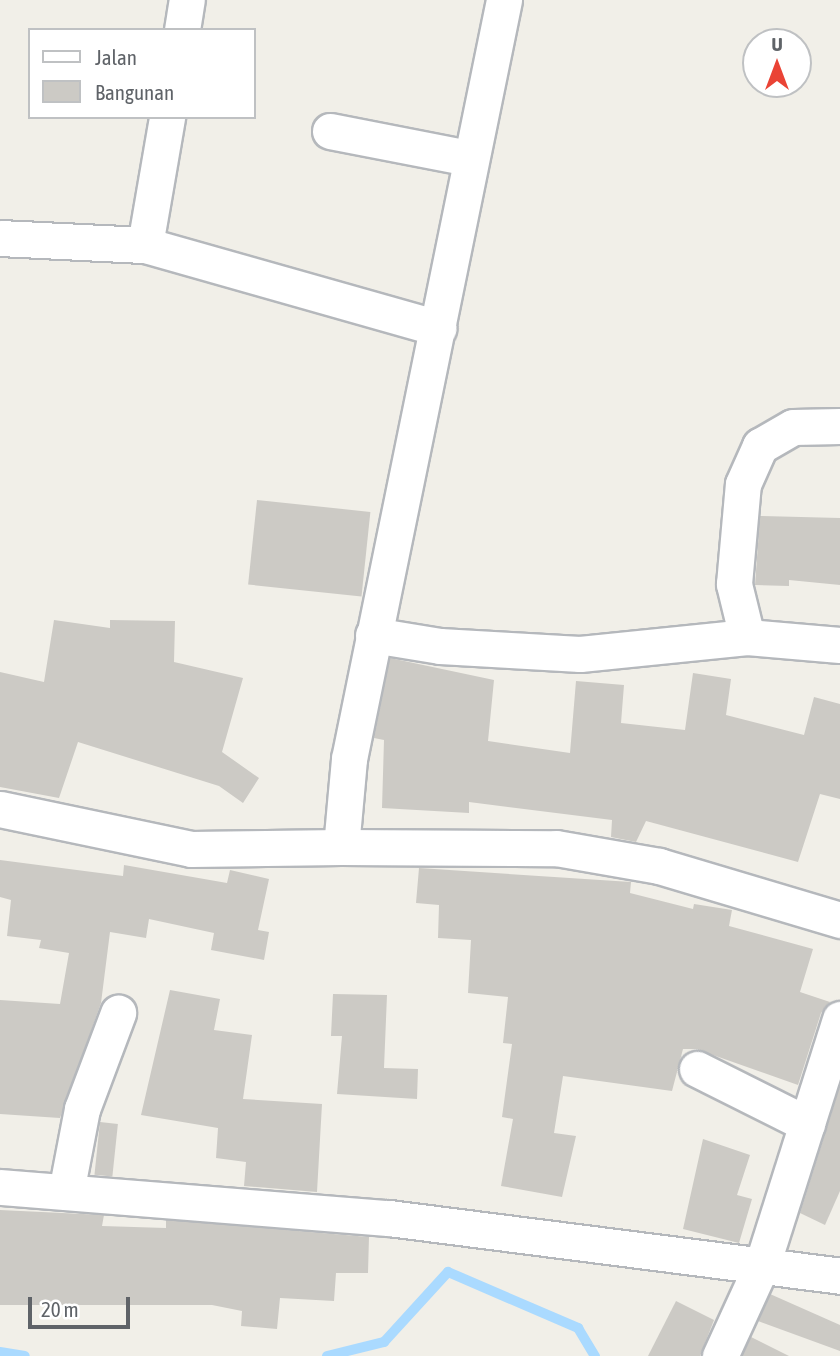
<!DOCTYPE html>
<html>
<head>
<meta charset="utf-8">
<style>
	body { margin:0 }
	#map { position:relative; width:840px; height:1356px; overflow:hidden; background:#f1efe8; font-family:"Asap Condensed",sans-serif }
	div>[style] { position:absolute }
	.stream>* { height:10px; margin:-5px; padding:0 5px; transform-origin:5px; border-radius:5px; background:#aadaff }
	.building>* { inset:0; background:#cccac5; transform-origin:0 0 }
	.roads { filter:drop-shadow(2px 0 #b5b8bc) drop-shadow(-2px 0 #b5b8bc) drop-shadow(0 2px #b5b8bc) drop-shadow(0 -2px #b5b8bc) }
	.minor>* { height:35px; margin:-17.5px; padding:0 17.5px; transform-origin:17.5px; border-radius:17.5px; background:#fff }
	span { translate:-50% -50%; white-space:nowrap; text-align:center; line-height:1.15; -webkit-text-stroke:7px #fff; paint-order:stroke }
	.legend { position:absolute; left:28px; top:28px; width:228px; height:91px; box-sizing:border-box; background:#fff; border:2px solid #bfc1c3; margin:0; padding:9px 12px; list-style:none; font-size:21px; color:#5f6368 }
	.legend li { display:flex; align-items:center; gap:14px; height:35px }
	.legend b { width:35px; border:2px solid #bfc1c3 }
	.north { position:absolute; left:742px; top:28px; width:70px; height:70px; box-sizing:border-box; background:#fff; border:2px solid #bfc1c3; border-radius:50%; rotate:0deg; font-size:19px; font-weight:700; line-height:28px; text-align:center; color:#5f6368 }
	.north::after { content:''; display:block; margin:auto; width:24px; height:32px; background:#ea4335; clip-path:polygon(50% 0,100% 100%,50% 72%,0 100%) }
	.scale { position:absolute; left:28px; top:1297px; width:102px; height:32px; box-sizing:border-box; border:4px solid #5f6368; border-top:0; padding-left:9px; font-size:21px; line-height:24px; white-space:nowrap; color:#5f6368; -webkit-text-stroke:5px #fff; paint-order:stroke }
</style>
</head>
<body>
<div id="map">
	<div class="stream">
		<div style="left:0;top:1352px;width:25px;rotate:9deg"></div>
		<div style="left:327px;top:1356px;width:59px;rotate:-13.8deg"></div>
		<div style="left:384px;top:1342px;width:95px;rotate:-47.6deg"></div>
		<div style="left:448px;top:1272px;width:142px;rotate:23.3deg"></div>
		<div style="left:578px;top:1328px;width:33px;rotate:59deg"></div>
	</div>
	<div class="building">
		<div style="left:257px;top:500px;width:114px;height:85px;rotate:6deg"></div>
		<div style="clip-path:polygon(760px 516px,840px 518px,840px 585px,789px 580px,789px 586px,755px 585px)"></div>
		<div style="clip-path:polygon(54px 620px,110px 628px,110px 620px,175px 621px,174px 662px,243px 678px,222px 752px,259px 778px,243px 803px,219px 786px,78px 742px,59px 798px,0 787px,0 672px,44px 682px)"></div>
		<div style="clip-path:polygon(390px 658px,494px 680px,488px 741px,570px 753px,576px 681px,624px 685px,621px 723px,685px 730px,693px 673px,731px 679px,726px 715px,804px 735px,814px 697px,840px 704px,840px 799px,820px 794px,798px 862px,646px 821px,636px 842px,611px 837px,612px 820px,469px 802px,469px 813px,382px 808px,384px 740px,374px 738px)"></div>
		<div style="clip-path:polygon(0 860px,123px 876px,124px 865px,227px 883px,230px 870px,269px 879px,258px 930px,269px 932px,264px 960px,211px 950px,214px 933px,149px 919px,146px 938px,110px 932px,101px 1003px,60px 1118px,0 1114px,0 1000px,60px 1004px,69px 953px,39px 948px,41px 940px,7px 936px,11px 900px,0 897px)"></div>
		<div style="clip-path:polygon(419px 868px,631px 882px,630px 893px,693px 909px,694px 904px,732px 910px,729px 926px,813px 949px,800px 992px,830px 1002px,821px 1013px,798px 1085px,696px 1049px,683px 1049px,672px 1091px,563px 1076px,554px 1133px,576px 1136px,562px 1197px,501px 1186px,513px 1119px,502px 1117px,512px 1044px,503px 1043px,508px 997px,468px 993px,471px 940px,438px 938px,439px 905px,416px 903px)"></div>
		<div style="clip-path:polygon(170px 990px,220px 999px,214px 1030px,252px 1035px,243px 1099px,322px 1104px,317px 1192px,244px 1186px,246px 1162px,216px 1158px,218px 1128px,141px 1115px)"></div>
		<div style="clip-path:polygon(333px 994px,387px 995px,384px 1068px,418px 1069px,417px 1099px,337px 1094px,342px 1036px,331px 1036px)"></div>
		<div style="clip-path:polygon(840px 1086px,840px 1191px,825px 1225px,800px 1213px)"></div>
		<div style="left:100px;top:1122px;width:18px;height:53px;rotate:6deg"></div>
		<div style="clip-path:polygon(703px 1139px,750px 1155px,737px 1195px,752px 1199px,739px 1243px,683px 1229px)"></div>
		<div style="clip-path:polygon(0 1210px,104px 1215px,102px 1226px,166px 1228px,166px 1220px,369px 1237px,368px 1273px,336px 1273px,334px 1301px,280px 1298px,277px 1329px,241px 1326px,242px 1311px,212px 1305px,0 1305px)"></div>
		<div style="clip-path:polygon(770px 1294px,840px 1325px,840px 1351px,758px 1321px)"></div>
		<div style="clip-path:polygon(676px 1301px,714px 1320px,700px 1356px,648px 1356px)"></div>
		<div style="clip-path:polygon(751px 1337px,789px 1356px,742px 1356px)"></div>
	</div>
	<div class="roads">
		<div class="minor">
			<div style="left:504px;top:0;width:775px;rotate:101.54deg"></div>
			<div style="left:349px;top:759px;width:88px;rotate:95.2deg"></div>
			<div style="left:341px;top:847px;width:215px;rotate:0.3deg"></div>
			<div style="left:556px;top:848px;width:105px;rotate:9.9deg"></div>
			<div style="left:659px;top:866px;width:189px;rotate:16.6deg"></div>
			<div style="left:182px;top:30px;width:30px;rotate:-81deg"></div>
			<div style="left:330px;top:131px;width:142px;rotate:11deg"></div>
			<div style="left:0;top:238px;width:145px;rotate:2.8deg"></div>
			<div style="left:145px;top:245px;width:305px;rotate:15.8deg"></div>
			<div style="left:145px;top:245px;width:130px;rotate:-80.2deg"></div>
			<div style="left:373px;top:635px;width:68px;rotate:9.3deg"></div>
			<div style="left:440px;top:646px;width:140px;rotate:3.3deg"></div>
			<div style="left:580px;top:654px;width:168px;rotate:-5.8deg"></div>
			<div style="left:747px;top:637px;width:93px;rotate:4.9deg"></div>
			<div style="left:747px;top:637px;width:55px;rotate:-103.8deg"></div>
			<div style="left:734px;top:584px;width:100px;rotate:-84.9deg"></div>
			<div style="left:743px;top:484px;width:42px;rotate:-65.9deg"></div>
			<div style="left:760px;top:446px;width:38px;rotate:-30deg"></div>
			<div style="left:793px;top:427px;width:47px;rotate:-1.2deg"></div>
			<div style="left:0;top:809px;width:195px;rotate:11.8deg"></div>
			<div style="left:191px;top:849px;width:150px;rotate:-0.8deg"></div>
			<div style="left:697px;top:1069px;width:123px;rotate:26.6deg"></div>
			<div style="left:0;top:1187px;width:390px;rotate:4.6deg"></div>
			<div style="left:389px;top:1218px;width:455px;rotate:7.3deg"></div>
			<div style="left:66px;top:1192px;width:85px;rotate:-79.1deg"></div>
			<div style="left:82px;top:1109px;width:103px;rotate:-69.4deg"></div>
			<div style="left:720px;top:1356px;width:103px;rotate:-65.4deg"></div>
			<div style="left:763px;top:1262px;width:255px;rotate:-72.4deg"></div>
		</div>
	</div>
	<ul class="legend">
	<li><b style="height:9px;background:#fff"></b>Jalan</li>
	<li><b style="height:19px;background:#cccac5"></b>Bangunan</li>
	</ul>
	<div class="north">U</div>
	<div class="scale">20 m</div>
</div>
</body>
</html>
